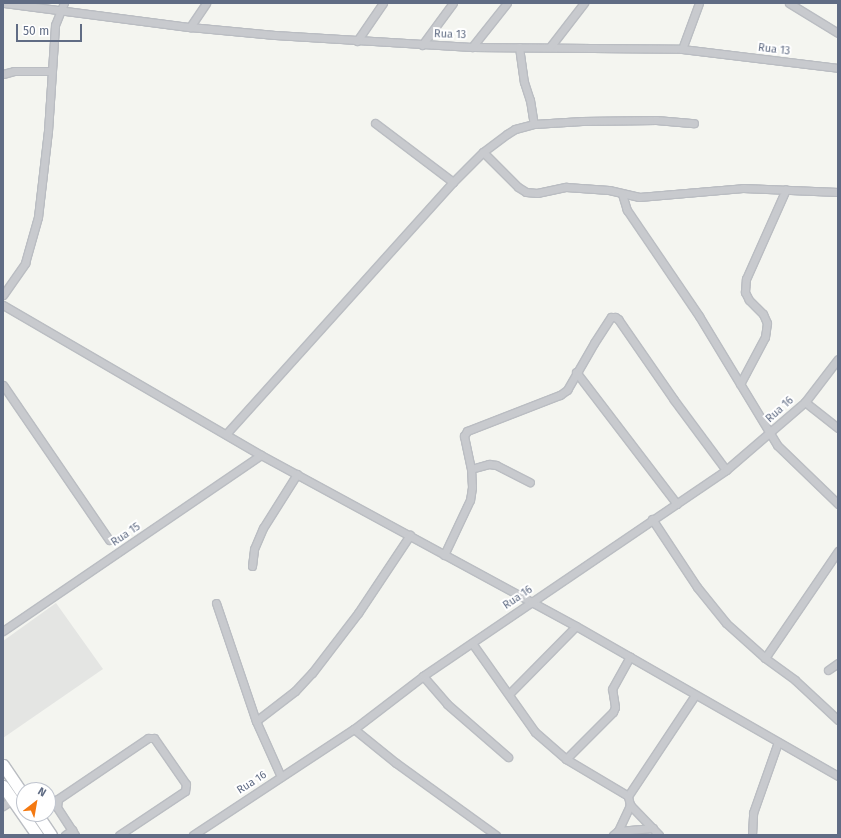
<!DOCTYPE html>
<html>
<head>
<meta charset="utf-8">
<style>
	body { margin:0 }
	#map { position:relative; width:841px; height:838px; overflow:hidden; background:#f4f5f0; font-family:"Fira Sans",sans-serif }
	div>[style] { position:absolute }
	.built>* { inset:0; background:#e4e5e3 }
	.roads { filter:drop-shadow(1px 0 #babdc2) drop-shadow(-1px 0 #babdc2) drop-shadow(0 1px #babdc2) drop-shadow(0 -1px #babdc2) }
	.minor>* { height:7px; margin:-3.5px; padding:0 3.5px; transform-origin:3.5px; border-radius:3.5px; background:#c8cace }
	.secondary>* { height:11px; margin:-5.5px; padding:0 5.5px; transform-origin:5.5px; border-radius:5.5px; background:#fff }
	span { translate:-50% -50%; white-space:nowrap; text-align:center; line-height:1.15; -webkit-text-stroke:4px #fff; paint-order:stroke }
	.street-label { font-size:11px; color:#606c84 }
	.frame { position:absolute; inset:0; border:4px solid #606c84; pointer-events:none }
	.north { position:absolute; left:16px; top:782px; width:40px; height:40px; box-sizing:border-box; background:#fff; border:1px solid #bfc4ce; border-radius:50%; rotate:31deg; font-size:11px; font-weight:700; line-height:16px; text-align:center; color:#606c84 }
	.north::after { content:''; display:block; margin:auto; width:14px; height:18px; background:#f47911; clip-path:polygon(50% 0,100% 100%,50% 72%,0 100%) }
	.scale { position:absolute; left:16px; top:24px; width:66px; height:18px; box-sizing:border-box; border:2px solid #606c84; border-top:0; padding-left:5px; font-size:12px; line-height:14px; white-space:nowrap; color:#606c84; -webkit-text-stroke:3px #fff; paint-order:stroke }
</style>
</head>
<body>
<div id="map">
	<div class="built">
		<div style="clip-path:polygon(56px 603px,103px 669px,3px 738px,3px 641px)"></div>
	</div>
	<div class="roads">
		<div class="minor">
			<div style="left:4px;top:3px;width:188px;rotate:7.4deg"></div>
			<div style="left:190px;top:27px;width:85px;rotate:5.4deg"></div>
			<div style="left:275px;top:35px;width:197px;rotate:3.5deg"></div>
			<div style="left:472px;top:47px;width:210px;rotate:0.5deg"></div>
			<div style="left:682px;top:49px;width:157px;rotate:6.9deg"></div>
			<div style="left:789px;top:3px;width:57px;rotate:31.5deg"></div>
			<div style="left:190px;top:27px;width:29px;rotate:-56deg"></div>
			<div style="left:357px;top:41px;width:46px;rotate:-55.6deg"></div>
			<div style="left:422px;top:45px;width:52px;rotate:-53.6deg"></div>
			<div style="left:472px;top:47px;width:56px;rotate:-51.5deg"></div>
			<div style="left:519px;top:47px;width:35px;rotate:82deg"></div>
			<div style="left:524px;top:82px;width:19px;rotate:72deg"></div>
			<div style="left:530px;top:100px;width:24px;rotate:81deg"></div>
			<div style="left:550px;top:47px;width:56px;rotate:-52.3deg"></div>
			<div style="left:682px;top:49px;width:49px;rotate:-69.7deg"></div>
			<div style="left:3px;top:74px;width:11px;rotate:-15deg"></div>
			<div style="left:14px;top:71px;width:37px"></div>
			<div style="left:375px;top:123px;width:98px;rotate:37.1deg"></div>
			<div style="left:483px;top:152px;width:49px;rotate:45deg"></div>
			<div style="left:518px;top:187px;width:9px;rotate:32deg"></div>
			<div style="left:526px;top:192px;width:11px;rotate:5deg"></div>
			<div style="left:537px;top:193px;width:30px;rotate:-12deg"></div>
			<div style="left:566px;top:187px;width:43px;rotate:4deg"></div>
			<div style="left:609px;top:190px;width:31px;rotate:13deg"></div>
			<div style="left:639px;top:197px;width:104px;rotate:-4.9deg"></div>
			<div style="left:743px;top:188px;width:95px;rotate:2.4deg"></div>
			<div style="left:622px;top:194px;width:17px;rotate:73deg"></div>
			<div style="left:627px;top:210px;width:128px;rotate:55.8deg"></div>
			<div style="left:699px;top:316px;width:151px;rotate:58.8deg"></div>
			<div style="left:777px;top:445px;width:85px;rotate:44deg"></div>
			<div style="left:3px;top:295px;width:39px;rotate:-55deg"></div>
			<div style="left:25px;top:263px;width:48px;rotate:-74.2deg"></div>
			<div style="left:38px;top:217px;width:87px;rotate:-83.4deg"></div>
			<div style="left:48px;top:131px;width:106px;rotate:-86.2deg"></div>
			<div style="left:55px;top:25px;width:24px;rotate:-68deg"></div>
			<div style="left:3px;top:305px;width:298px;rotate:30.2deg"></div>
			<div style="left:261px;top:455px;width:358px;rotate:28.5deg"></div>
			<div style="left:576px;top:626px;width:302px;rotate:29.8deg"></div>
			<div style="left:576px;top:372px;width:166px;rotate:52.6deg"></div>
			<div style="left:740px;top:384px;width:53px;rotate:-62deg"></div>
			<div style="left:765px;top:337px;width:14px;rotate:-82deg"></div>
			<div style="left:767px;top:323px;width:10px;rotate:-114deg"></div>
			<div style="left:763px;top:314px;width:20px;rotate:-135deg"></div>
			<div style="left:749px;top:300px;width:9px;rotate:-117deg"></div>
			<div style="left:745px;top:292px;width:13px;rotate:-86deg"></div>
			<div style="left:746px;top:279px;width:98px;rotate:-66deg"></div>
			<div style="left:3px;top:385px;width:188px;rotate:55.6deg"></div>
			<div style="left:805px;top:402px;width:42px;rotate:38.2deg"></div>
			<div style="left:226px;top:434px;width:339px;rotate:-48deg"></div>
			<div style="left:453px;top:182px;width:42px;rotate:-45deg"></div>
			<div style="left:483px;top:152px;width:30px;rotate:-37deg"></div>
			<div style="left:507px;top:134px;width:9px;rotate:-32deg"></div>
			<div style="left:515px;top:129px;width:20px;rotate:-15deg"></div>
			<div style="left:534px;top:124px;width:48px;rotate:-3.6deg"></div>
			<div style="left:582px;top:121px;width:74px;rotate:-0.8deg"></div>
			<div style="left:656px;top:120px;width:38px;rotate:5deg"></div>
			<div style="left:471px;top:469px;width:19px;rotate:-16deg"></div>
			<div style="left:489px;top:464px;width:7px;rotate:8deg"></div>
			<div style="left:496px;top:465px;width:38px;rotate:27deg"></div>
			<div style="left:652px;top:519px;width:82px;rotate:56.5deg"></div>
			<div style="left:697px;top:587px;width:46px;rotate:51.1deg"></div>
			<div style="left:726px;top:623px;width:52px;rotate:41.9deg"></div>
			<div style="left:765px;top:658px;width:37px;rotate:36deg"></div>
			<div style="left:795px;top:680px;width:59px;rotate:42.9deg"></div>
			<div style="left:444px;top:555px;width:61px;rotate:-64.7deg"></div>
			<div style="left:470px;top:500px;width:13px;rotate:-81deg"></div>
			<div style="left:472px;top:487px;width:18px;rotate:-93deg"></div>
			<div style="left:471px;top:469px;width:34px;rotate:-102deg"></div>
			<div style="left:464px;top:436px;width:6px;rotate:-59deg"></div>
			<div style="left:467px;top:431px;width:100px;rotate:-21.2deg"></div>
			<div style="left:560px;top:395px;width:9px;rotate:-36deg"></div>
			<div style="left:567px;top:390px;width:54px;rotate:-60.1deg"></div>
			<div style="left:594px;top:343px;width:31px;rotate:-57deg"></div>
			<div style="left:611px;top:317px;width:4px"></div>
			<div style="left:615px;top:317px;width:4px;rotate:34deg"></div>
			<div style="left:618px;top:319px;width:98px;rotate:55.3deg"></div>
			<div style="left:674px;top:400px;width:87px;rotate:53.4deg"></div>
			<div style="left:252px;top:566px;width:17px;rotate:-83deg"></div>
			<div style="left:254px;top:549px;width:23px;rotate:-67deg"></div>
			<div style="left:263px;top:528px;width:64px;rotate:-57.8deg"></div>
			<div style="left:216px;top:603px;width:125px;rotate:71.3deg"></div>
			<div style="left:256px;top:721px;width:61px;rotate:65.9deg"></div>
			<div style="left:3px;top:631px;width:312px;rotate:-34.3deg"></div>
			<div style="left:472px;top:643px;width:109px;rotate:54.7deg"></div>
			<div style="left:535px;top:732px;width:41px;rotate:41.1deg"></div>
			<div style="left:566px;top:759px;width:72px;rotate:30.8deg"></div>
			<div style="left:765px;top:658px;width:130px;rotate:-55.7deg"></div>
			<div style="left:828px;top:670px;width:12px;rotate:-35deg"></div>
			<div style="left:423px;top:676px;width:37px;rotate:49deg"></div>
			<div style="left:447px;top:704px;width:81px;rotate:41deg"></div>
			<div style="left:509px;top:694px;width:95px;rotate:-45.4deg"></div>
			<div style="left:256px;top:721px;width:49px;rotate:-37.6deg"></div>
			<div style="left:295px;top:691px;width:25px;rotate:-47deg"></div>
			<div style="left:312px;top:673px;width:76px;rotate:-52.5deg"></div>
			<div style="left:358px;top:613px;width:94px;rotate:-56.3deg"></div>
			<div style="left:354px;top:729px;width:54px;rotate:39deg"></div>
			<div style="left:396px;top:763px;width:123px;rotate:35.8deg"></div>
			<div style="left:566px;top:759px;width:66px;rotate:-45deg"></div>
			<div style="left:613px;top:712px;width:5px;rotate:-68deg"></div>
			<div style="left:615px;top:707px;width:18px;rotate:-99deg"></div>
			<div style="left:612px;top:689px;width:37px;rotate:-61deg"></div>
			<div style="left:3px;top:806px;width:11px;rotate:-34deg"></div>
			<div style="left:618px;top:831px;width:35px;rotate:-5deg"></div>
			<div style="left:65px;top:835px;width:9px;rotate:-36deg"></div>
			<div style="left:75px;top:835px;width:33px;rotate:-123deg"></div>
			<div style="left:57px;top:807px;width:8px;rotate:-83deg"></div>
			<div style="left:58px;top:799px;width:109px;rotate:-34.1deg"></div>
			<div style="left:148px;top:738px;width:6px"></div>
			<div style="left:154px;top:738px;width:56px;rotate:55.2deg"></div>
			<div style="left:186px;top:784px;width:7px;rotate:98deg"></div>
			<div style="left:185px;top:791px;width:79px;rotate:146.3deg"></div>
			<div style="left:193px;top:835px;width:193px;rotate:-33.4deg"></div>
			<div style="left:354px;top:729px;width:87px;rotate:-37.5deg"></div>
			<div style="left:423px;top:676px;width:366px;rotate:-34.2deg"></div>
			<div style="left:726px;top:470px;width:104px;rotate:-40.7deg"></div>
			<div style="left:805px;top:402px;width:54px;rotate:-52.5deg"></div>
			<div style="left:613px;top:835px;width:6px;rotate:-39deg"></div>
			<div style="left:618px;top:831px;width:29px;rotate:-65deg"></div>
			<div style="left:659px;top:835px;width:42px;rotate:-134deg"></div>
			<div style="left:630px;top:805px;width:9px;rotate:-103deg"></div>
			<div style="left:628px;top:796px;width:121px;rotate:-56.4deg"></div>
			<div style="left:752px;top:835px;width:22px;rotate:-87deg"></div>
			<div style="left:753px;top:813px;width:75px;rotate:-70.6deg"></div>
		</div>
		<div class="secondary">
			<div style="left:3px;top:765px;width:37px;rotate:56deg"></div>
			<div style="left:3px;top:786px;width:60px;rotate:55.2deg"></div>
			<div style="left:37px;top:814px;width:25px;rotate:56deg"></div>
		</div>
	</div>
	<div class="street-label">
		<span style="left:450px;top:35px;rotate:2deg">Rua 13</span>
		<span style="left:774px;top:50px;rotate:7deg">Rua 13</span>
		<span style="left:780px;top:410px;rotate:-42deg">Rua 16</span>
		<span style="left:126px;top:535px;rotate:-34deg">Rua 15</span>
		<span style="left:518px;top:598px;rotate:-34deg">Rua 16</span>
		<span style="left:252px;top:783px;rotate:-33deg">Rua 16</span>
	</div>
	<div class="frame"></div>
	<div class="north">N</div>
	<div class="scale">50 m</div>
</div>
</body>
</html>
